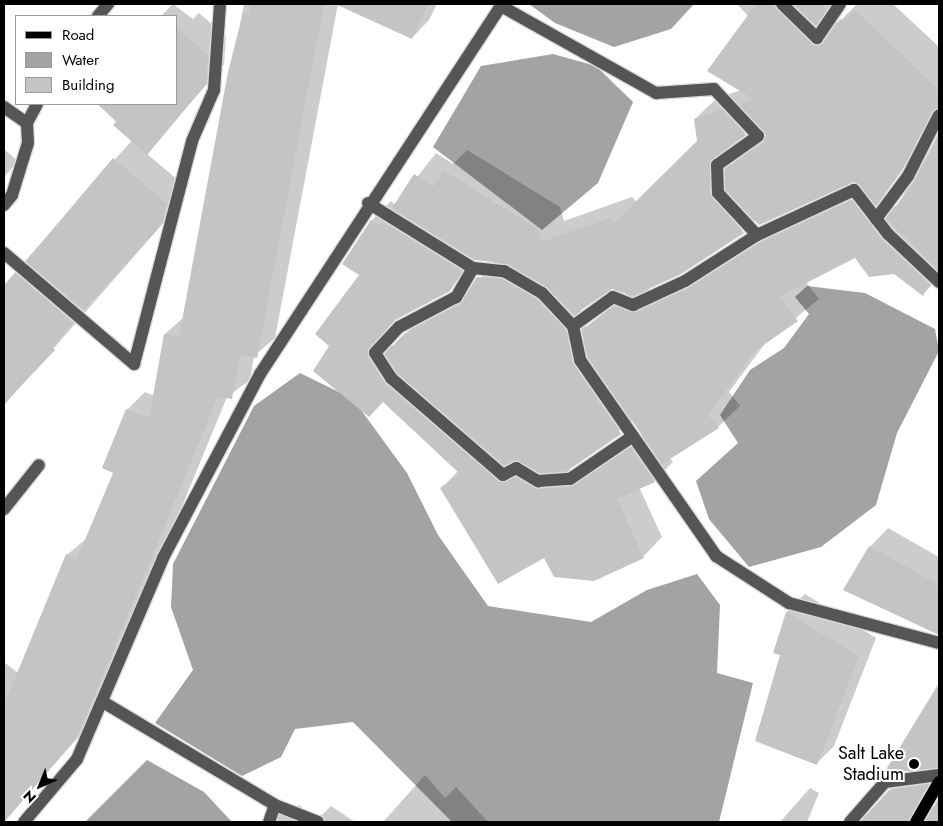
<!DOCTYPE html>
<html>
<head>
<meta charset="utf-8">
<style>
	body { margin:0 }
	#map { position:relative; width:943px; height:826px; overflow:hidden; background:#fff; font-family:Jost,sans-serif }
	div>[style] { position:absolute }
	.water>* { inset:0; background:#a3a3a3 }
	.shadow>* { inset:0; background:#0003 }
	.building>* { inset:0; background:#c4c4c4 }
	.roads { filter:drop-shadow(1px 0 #dbdbdb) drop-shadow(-1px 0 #dbdbdb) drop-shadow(0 1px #dbdbdb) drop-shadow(0 -1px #dbdbdb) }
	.minor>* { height:12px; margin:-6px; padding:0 6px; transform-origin:6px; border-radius:6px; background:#555 }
	.major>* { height:12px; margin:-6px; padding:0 6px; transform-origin:6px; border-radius:6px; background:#000 }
	.dots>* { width:14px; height:14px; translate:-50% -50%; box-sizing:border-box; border:2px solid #fff; border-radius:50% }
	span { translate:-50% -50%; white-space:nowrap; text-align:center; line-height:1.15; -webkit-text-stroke:4px #fff; paint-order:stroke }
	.poi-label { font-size:18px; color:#000 }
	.right { translate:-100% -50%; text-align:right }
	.frame { position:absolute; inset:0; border:5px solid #000; pointer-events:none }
	.legend { position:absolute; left:15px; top:15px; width:162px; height:90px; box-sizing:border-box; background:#fff; border:1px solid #999; margin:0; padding:6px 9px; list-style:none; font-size:15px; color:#000 }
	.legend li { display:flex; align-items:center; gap:10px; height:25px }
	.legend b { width:25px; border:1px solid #999 }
	.north { position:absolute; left:15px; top:761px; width:50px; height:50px; -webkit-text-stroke:4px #fff; paint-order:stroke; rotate:224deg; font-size:14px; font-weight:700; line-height:20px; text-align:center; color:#000 }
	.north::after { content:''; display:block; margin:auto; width:18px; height:22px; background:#000; clip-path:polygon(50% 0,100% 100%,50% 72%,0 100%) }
</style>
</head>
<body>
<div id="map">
	<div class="water">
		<div style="clip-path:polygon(529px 4px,694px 4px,671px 29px,614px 47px,555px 23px)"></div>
		<div style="clip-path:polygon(553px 54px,596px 66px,633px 102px,598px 183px,542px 230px,433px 147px,481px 66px)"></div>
		<div style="clip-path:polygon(807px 286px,865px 293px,935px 329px,939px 351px,897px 433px,876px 505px,821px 547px,749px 567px,709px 519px,696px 481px,738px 443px,720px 415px,750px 370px,784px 348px,809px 314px,795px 297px)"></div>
		<div style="clip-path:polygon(300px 373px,353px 399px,407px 473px,438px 535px,488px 606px,591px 622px,647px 590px,697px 574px,720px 605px,717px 673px,753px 683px,719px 822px,452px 822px,353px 722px,295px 729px,281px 757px,242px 776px,155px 723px,193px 670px,171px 607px,173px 564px,254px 406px)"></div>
		<div style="clip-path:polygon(147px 760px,204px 792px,232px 822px,85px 822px)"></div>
	</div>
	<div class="shadow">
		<div style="clip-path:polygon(173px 4px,193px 19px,199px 13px,226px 36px,224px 65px,146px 153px,185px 186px,180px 204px,4px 405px,4px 285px,133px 139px,98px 104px,176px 104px,176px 16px,161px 16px)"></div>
		<div style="clip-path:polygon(244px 4px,338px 4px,275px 338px,254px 356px,250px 380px,227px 397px,95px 718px,4px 822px,4px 662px,18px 673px,67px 555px,87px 538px,114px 472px,127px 410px,145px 392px,155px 396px,165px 334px,184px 317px)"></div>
		<div style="clip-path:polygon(338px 4px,437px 4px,429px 20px,412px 38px)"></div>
		<div style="clip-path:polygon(evenodd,737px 4px,836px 4px,825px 14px,838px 23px,857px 4px,893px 4px,939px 47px,939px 116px,885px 194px,896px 208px,939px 135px,939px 278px,923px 294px,894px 272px,856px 256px,806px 282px,819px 299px,766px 342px,729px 392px,740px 406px,718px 427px,670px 458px,673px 462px,654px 481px,639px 487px,662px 537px,643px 557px,544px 556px,442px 488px,458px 471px,331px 346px,361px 275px,343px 264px,372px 220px,391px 201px,395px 205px,436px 153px,453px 164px,467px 150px,560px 207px,564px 221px,632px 197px,637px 202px,699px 141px,695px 119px,717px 98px,741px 90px,748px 16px,737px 4px,757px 122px,767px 134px,732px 164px,730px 146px,757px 122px,737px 4px,854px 180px,859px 186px,659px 291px,647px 288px,680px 273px,756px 220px,854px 180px,737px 4px,476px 259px,495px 261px,469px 292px,423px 316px,393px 347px,387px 337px,388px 327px,397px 318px,449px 290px,476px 259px,737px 4px,611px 288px,626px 293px,586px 328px,580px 310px,611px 288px,737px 4px,633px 420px,643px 434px,591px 468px,567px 470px,633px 420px)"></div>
		<div style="clip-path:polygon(4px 149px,18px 161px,4px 177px)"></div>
		<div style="clip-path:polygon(888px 528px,939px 557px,936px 632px,844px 590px,870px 547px)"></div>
		<div style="clip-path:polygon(805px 594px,876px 638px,834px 746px,816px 764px,781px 655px,774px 652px,787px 612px)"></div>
		<div style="clip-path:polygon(939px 691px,939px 704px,934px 701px,939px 707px,939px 780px,929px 799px,935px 808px,939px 800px,939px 822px,859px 822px,911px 769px,930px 700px)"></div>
		<div style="clip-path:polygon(425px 775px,445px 798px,456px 787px,488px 822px,383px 822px)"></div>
		<div style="clip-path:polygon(810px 788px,819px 793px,807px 822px,780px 822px)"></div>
		<div style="clip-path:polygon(281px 804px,293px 809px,299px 805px,317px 820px,331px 806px,355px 822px,262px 822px)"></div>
	</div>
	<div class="building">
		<div style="clip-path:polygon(250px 4px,324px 4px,257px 358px,240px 355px,232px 399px,218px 397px,77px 737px,4px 822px,4px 705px,66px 554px,77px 559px,113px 473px,102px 468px,126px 409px,149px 418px,164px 334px,179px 337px,228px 72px,243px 13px,249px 14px)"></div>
		<div style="clip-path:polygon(335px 4px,428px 4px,412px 39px)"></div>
		<div style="clip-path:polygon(756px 4px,774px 4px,816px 46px,824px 43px,840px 19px,843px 22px,855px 10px,939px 90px,939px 107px,932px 111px,901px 172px,876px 205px,854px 182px,759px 225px,726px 190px,725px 169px,763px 143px,766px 135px,740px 105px,755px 100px,707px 71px)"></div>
		<div style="clip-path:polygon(793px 4px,820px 4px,827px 9px,816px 25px)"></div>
		<div style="clip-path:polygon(176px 27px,208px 55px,206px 84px,147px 155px,113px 125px,117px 121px,97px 104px,176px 104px)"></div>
		<div style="clip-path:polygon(723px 110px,746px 135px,710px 161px,710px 193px,744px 233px,681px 274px,633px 296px,612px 289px,574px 315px,546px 286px,508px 264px,476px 260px,392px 208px,414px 174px,433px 187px,444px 171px,538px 229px,542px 242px,610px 218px,614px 223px,697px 141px,694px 119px)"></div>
		<div style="clip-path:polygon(939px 132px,939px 268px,938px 270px,886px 219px,915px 181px)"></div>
		<div style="clip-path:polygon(113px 158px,167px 204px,162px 224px,84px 310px,26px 261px)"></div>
		<div style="clip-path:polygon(852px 200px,882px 240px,930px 284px,923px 296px,894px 274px,869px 277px,855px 258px,779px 297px,798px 321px,755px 351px,708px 415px,719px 428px,662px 464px,588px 357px,582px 330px,614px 306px,636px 312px,689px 288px,761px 242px)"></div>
		<div style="clip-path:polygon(371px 220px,380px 226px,383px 222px,462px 271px,450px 291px,395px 320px,369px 348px,368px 357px,384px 383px,502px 483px,516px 477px,538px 489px,571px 487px,631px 447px,655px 482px,617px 499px,644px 558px,594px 581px,554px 577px,544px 558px,498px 584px,440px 488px,460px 474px,383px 402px,369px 417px,313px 371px,329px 346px,315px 334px,359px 275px,342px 264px)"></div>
		<div style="clip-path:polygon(15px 273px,73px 323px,52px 347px,55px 350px,4px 404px,4px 286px)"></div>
		<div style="clip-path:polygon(477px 277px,501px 279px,537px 299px,566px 330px,573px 364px,621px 434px,567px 471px,540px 473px,517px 460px,504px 465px,397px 373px,385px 354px,404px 334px,460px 304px)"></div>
		<div style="clip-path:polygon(869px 546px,939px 585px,939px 635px,843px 590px)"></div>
		<div style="clip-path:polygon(786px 612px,859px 656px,817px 765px,755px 741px,780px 655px,773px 653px)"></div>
		<div style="clip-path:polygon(939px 683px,939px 767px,883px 774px,884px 773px)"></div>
		<div style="clip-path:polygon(928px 785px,908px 822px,861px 822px,889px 790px)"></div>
		<div style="clip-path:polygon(939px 798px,939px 822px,925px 822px)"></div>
	</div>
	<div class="roads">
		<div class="minor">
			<div style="left:782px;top:4px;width:49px;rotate:44.2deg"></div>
			<div style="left:817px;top:38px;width:41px;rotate:-55.9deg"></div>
			<div style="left:501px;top:6px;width:178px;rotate:29.3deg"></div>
			<div style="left:656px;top:93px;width:58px;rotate:-3.9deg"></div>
			<div style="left:714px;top:89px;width:64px;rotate:46.9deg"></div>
			<div style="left:758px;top:136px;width:50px;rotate:144.7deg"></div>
			<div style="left:717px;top:165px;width:28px;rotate:88deg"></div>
			<div style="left:718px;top:193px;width:57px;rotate:47.1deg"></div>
			<div style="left:98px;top:16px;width:16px;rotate:-50deg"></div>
			<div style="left:4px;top:107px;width:28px;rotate:35deg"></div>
			<div style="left:368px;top:203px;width:123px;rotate:31.8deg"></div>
			<div style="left:473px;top:268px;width:31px;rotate:6deg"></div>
			<div style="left:504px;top:271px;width:44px;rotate:30.1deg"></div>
			<div style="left:542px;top:293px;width:45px;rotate:46.8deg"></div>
			<div style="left:573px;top:326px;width:35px;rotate:78deg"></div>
			<div style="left:580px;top:360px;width:239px;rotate:55.2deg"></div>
			<div style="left:716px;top:556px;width:87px;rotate:32.8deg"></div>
			<div style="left:789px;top:603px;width:155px;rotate:14.9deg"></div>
			<div style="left:4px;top:205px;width:13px;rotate:-51deg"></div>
			<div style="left:12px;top:195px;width:54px;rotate:-72.9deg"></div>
			<div style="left:28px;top:143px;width:20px;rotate:-93deg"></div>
			<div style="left:27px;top:123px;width:21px;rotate:-62deg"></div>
			<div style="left:876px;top:219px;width:54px;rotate:-53.3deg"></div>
			<div style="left:908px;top:176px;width:68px;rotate:-63.1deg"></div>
			<div style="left:4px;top:253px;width:171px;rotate:40.5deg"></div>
			<div style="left:134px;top:364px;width:230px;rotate:-75.4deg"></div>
			<div style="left:192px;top:141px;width:56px;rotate:-66.7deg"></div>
			<div style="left:214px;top:90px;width:86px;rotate:-86deg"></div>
			<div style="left:473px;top:268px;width:34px;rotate:120deg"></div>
			<div style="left:456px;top:297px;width:64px;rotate:152.2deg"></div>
			<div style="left:399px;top:327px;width:35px;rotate:133deg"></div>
			<div style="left:375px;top:353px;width:30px;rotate:57deg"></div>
			<div style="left:391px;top:378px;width:148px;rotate:40.9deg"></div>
			<div style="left:503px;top:475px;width:15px;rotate:-28deg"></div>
			<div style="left:516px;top:468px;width:26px;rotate:31deg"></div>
			<div style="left:538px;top:481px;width:32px;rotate:-4deg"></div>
			<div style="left:570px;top:479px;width:76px;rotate:-34.3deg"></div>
			<div style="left:573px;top:326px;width:49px;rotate:-35.9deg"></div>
			<div style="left:613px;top:297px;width:22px;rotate:22deg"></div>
			<div style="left:633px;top:305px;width:57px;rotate:-24.8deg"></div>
			<div style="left:685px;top:281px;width:85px;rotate:-32.6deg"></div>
			<div style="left:757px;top:235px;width:107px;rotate:-24.9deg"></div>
			<div style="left:854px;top:190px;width:56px;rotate:52.3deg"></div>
			<div style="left:888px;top:234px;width:70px;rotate:43.3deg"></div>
			<div style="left:4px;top:509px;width:56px;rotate:-51.5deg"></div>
			<div style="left:103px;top:702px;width:200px;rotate:30.9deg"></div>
			<div style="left:275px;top:805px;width:46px;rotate:21.6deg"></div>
			<div style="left:24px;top:822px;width:82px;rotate:-49.9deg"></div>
			<div style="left:77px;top:759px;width:219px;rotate:-66.8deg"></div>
			<div style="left:163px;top:558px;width:208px;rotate:-62.2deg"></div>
			<div style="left:260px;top:374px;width:442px;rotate:-56.8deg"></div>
			<div style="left:269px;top:822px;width:18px;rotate:-71deg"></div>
			<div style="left:850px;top:822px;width:53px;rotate:-48.8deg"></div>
			<div style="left:885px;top:782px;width:54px;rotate:-7.4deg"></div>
		</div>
		<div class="major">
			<div style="left:916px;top:822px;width:46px;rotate:-60.1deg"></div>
		</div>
	</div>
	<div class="dots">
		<div style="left:914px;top:764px;background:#000"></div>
	</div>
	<div class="poi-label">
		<span class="right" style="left:904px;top:764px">Salt Lake<br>Stadium</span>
	</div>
	<div class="frame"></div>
	<ul class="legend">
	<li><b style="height:6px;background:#000"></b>Road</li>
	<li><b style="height:14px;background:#a3a3a3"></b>Water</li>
	<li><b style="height:14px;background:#c4c4c4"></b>Building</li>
	</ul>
	<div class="north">N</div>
</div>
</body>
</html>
